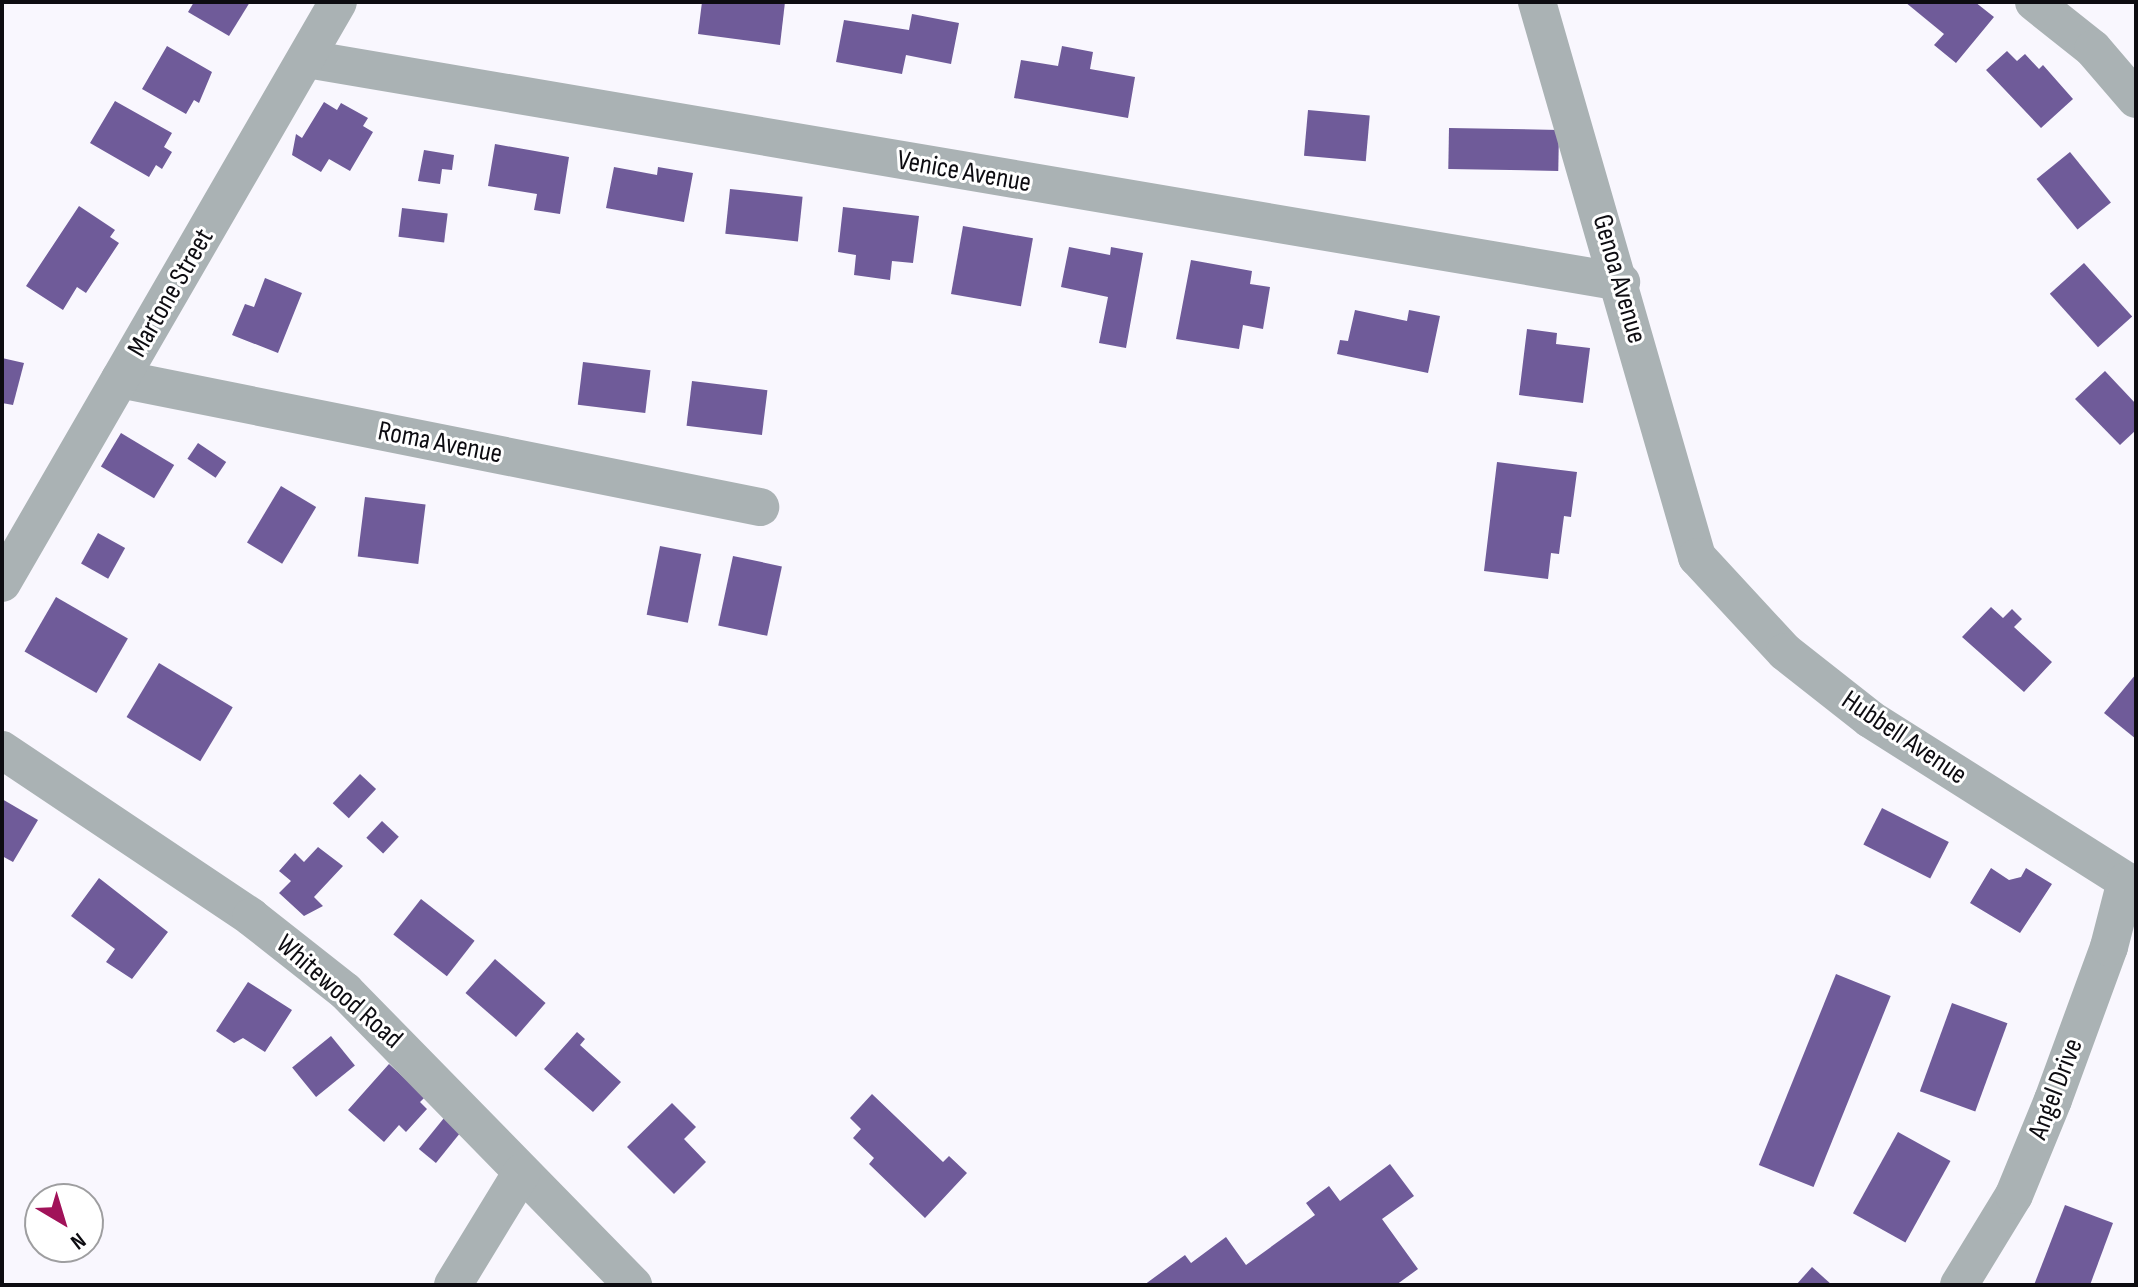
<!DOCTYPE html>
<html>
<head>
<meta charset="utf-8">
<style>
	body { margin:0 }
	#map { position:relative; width:2138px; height:1287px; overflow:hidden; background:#f9f7fe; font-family:"Sofia Sans Condensed",sans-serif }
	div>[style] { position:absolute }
	.building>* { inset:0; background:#6f5b99; transform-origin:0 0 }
	.minor>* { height:38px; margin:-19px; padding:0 19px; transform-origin:19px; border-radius:19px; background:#aab2b4 }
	span { translate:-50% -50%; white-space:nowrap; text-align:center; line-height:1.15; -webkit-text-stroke:6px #fff; paint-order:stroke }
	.street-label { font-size:28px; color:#0d0c11 }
	.frame { position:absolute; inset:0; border:4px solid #0d0c11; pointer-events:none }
	.north { position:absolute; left:24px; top:1183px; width:80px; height:80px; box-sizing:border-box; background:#fff; border:2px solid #9e9ea0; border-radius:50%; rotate:142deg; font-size:22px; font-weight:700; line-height:32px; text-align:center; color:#0d0c11 }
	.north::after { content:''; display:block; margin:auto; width:28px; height:36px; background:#a11259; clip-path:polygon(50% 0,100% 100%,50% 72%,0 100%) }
</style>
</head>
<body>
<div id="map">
	<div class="building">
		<div style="clip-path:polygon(194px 2px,250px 2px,229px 36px,188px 12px)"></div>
		<div style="clip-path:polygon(702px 2px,785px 2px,780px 45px,698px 34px)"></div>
		<div style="clip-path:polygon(1905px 2px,1975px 2px,1994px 17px,1956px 63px,1934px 45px,1944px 34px)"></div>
		<div style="clip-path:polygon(912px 14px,959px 23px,951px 64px,906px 55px,902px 74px,836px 62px,844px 20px,909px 30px)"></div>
		<div style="clip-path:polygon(167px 46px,212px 72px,199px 103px,194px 100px,186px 114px,142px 89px)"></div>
		<div style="clip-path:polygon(1062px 46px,1093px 52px,1090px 69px,1135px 77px,1128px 118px,1014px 98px,1021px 60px,1058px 66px)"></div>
		<div style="clip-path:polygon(2007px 51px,2017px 61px,2025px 54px,2039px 69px,2043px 65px,2073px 99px,2041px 128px,1986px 70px)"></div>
		<div style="clip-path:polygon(115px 101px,172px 133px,164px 147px,172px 152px,162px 169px,156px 165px,149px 177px,90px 143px)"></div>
		<div style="clip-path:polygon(324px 102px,337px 110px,341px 103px,368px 118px,363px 126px,373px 132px,350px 171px,329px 159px,321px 172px,292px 155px,296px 134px,302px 138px)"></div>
		<div style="left:1308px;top:110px;width:62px;height:46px;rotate:5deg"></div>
		<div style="left:1449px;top:128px;width:110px;height:41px;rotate:1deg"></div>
		<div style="clip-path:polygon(495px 144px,569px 157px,560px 214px,534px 210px,537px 194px,488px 186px)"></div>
		<div style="clip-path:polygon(424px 150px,454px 155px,452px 170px,442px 169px,440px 184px,418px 181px)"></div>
		<div style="left:2070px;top:152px;width:65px;height:43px;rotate:51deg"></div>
		<div style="clip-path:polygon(614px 167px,657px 175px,658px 167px,693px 173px,684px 222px,606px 208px)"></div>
		<div style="left:730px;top:189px;width:73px;height:45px;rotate:6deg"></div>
		<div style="clip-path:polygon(79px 206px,115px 230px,110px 237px,119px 243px,86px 293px,77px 287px,63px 310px,26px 286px)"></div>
		<div style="clip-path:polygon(843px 207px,919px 216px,913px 263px,892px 261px,890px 280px,854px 275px,856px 255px,838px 252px)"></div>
		<div style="left:402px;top:208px;width:46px;height:29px;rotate:7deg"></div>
		<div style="left:963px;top:226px;width:71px;height:69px;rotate:10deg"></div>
		<div style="clip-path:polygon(1069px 247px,1110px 255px,1111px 247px,1143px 253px,1126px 348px,1099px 343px,1108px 297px,1061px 287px)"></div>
		<div style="clip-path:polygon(1191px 260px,1252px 271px,1250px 284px,1270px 287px,1263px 329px,1243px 325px,1239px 349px,1176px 339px)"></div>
		<div style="left:2084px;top:263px;width:72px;height:46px;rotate:48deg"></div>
		<div style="clip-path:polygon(265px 278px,302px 293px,278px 353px,232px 335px,245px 304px,254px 307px)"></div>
		<div style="clip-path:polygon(1355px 310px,1407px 321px,1409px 310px,1440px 316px,1428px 373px,1337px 354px,1340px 340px,1348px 341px)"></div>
		<div style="clip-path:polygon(1527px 329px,1557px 333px,1556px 344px,1590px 348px,1583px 403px,1519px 395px)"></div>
		<div style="clip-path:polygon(2px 358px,24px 363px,13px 405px,2px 403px)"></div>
		<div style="left:583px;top:362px;width:68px;height:43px;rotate:7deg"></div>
		<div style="clip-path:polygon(2105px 371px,2136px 404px,2136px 430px,2120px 445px,2075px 399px)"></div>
		<div style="left:692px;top:381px;width:76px;height:45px;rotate:7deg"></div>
		<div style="left:121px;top:433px;width:62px;height:39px;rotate:31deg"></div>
		<div style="left:198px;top:443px;width:34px;height:19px;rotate:34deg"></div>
		<div style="clip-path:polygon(1497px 462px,1577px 472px,1571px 517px,1564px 516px,1559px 554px,1551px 553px,1548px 579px,1484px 571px)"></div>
		<div style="left:281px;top:486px;width:41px;height:66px;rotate:31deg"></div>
		<div style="left:365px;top:497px;width:61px;height:60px;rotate:7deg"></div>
		<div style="left:98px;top:533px;width:31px;height:35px;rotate:29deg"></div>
		<div style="left:660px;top:546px;width:42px;height:70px;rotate:11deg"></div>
		<div style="left:733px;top:556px;width:50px;height:71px;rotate:12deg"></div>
		<div style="left:56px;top:597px;width:83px;height:63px;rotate:30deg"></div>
		<div style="clip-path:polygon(1991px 607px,2003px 618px,2012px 609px,2022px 619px,2014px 627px,2052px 662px,2024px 692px,1962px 637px)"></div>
		<div style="left:159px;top:663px;width:86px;height:63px;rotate:31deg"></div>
		<div style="clip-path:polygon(2136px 674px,2136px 739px,2104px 713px)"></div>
		<div style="left:360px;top:774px;width:22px;height:40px;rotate:43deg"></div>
		<div style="clip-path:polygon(2px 799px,38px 820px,13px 862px,2px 856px)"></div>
		<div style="left:1882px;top:808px;width:75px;height:41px;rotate:27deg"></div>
		<div style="left:382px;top:821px;width:23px;height:23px;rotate:43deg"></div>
		<div style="clip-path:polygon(318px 847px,343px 866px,314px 897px,323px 906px,304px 916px,279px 893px,291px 881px,279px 871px,295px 853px,304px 862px)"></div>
		<div style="clip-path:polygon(1991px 868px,2009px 880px,2021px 877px,2026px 868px,2052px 884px,2020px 933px,1970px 903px)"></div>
		<div style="clip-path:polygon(99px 878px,168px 932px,132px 979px,106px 962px,115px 949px,71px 916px)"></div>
		<div style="left:421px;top:899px;width:68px;height:45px;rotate:38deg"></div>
		<div style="left:495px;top:959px;width:67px;height:45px;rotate:41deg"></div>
		<div style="left:1836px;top:974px;width:59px;height:206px;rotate:22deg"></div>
		<div style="clip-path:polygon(248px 982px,292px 1010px,265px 1052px,243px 1038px,234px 1043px,216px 1031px)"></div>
		<div style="left:1952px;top:1003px;width:59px;height:94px;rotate:20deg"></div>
		<div style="clip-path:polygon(577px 1032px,585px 1039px,580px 1045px,621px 1082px,593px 1112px,544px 1069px)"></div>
		<div style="left:331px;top:1036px;width:38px;height:50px;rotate:51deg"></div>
		<div style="clip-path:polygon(389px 1064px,425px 1097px,420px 1102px,427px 1109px,406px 1132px,399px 1125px,384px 1142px,348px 1110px)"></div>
		<div style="clip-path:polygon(872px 1094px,943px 1162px,949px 1156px,967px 1173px,925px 1218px,869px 1164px,874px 1158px,853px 1138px,861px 1129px,850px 1118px)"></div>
		<div style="clip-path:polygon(672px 1103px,696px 1127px,684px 1139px,706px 1162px,674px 1194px,627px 1147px)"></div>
		<div style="left:444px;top:1118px;width:22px;height:40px;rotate:39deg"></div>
		<div style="left:1898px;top:1132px;width:60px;height:93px;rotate:29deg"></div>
		<div style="clip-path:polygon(1390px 1164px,1414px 1196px,1382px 1219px,1418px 1269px,1396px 1285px,1144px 1285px,1185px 1255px,1191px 1263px,1226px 1237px,1246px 1265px,1315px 1215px,1306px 1203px,1329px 1186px,1340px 1201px)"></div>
		<div style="clip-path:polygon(2065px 1205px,2113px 1223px,2090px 1285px,2034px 1285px)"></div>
		<div style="clip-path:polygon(1812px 1267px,1832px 1285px,1796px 1285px)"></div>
	</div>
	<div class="minor">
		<div style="left:1537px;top:2px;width:578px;rotate:73.92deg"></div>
		<div style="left:1697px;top:557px;width:129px;rotate:47.2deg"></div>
		<div style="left:1785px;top:652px;width:108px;rotate:38.2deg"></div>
		<div style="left:1870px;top:719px;width:315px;rotate:32.3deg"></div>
		<div style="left:2034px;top:2px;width:75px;rotate:38.5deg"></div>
		<div style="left:2093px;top:49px;width:66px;rotate:49.3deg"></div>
		<div style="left:307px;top:59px;width:1333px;rotate:9.63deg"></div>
		<div style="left:120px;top:379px;width:653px;rotate:11.31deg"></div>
		<div style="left:2px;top:583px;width:671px;rotate:-59.96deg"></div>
		<div style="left:2px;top:750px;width:300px;rotate:33.8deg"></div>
		<div style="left:251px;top:917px;width:120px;rotate:38.2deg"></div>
		<div style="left:345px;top:991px;width:412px;rotate:45.6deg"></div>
		<div style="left:453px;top:1285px;width:132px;rotate:-58.6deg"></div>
		<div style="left:1959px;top:1285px;width:105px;rotate:-58.6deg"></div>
		<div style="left:2014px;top:1195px;width:103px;rotate:-67.7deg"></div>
		<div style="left:2053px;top:1100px;width:163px;rotate:-69.9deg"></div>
		<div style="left:2109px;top:947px;width:68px;rotate:-75.6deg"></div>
	</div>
	<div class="street-label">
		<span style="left:964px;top:172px;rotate:10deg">Venice Avenue</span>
		<span style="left:1619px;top:279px;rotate:74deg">Genoa Avenue</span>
		<span style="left:171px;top:293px;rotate:-60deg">Martone Street</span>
		<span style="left:440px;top:443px;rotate:11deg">Roma Avenue</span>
		<span style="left:1904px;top:738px;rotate:34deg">Hubbell Avenue</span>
		<span style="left:339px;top:992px;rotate:41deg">Whitewood Road</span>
		<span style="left:2056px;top:1089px;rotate:-69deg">Angel Drive</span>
	</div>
	<div class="frame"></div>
	<div class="north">N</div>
</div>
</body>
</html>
